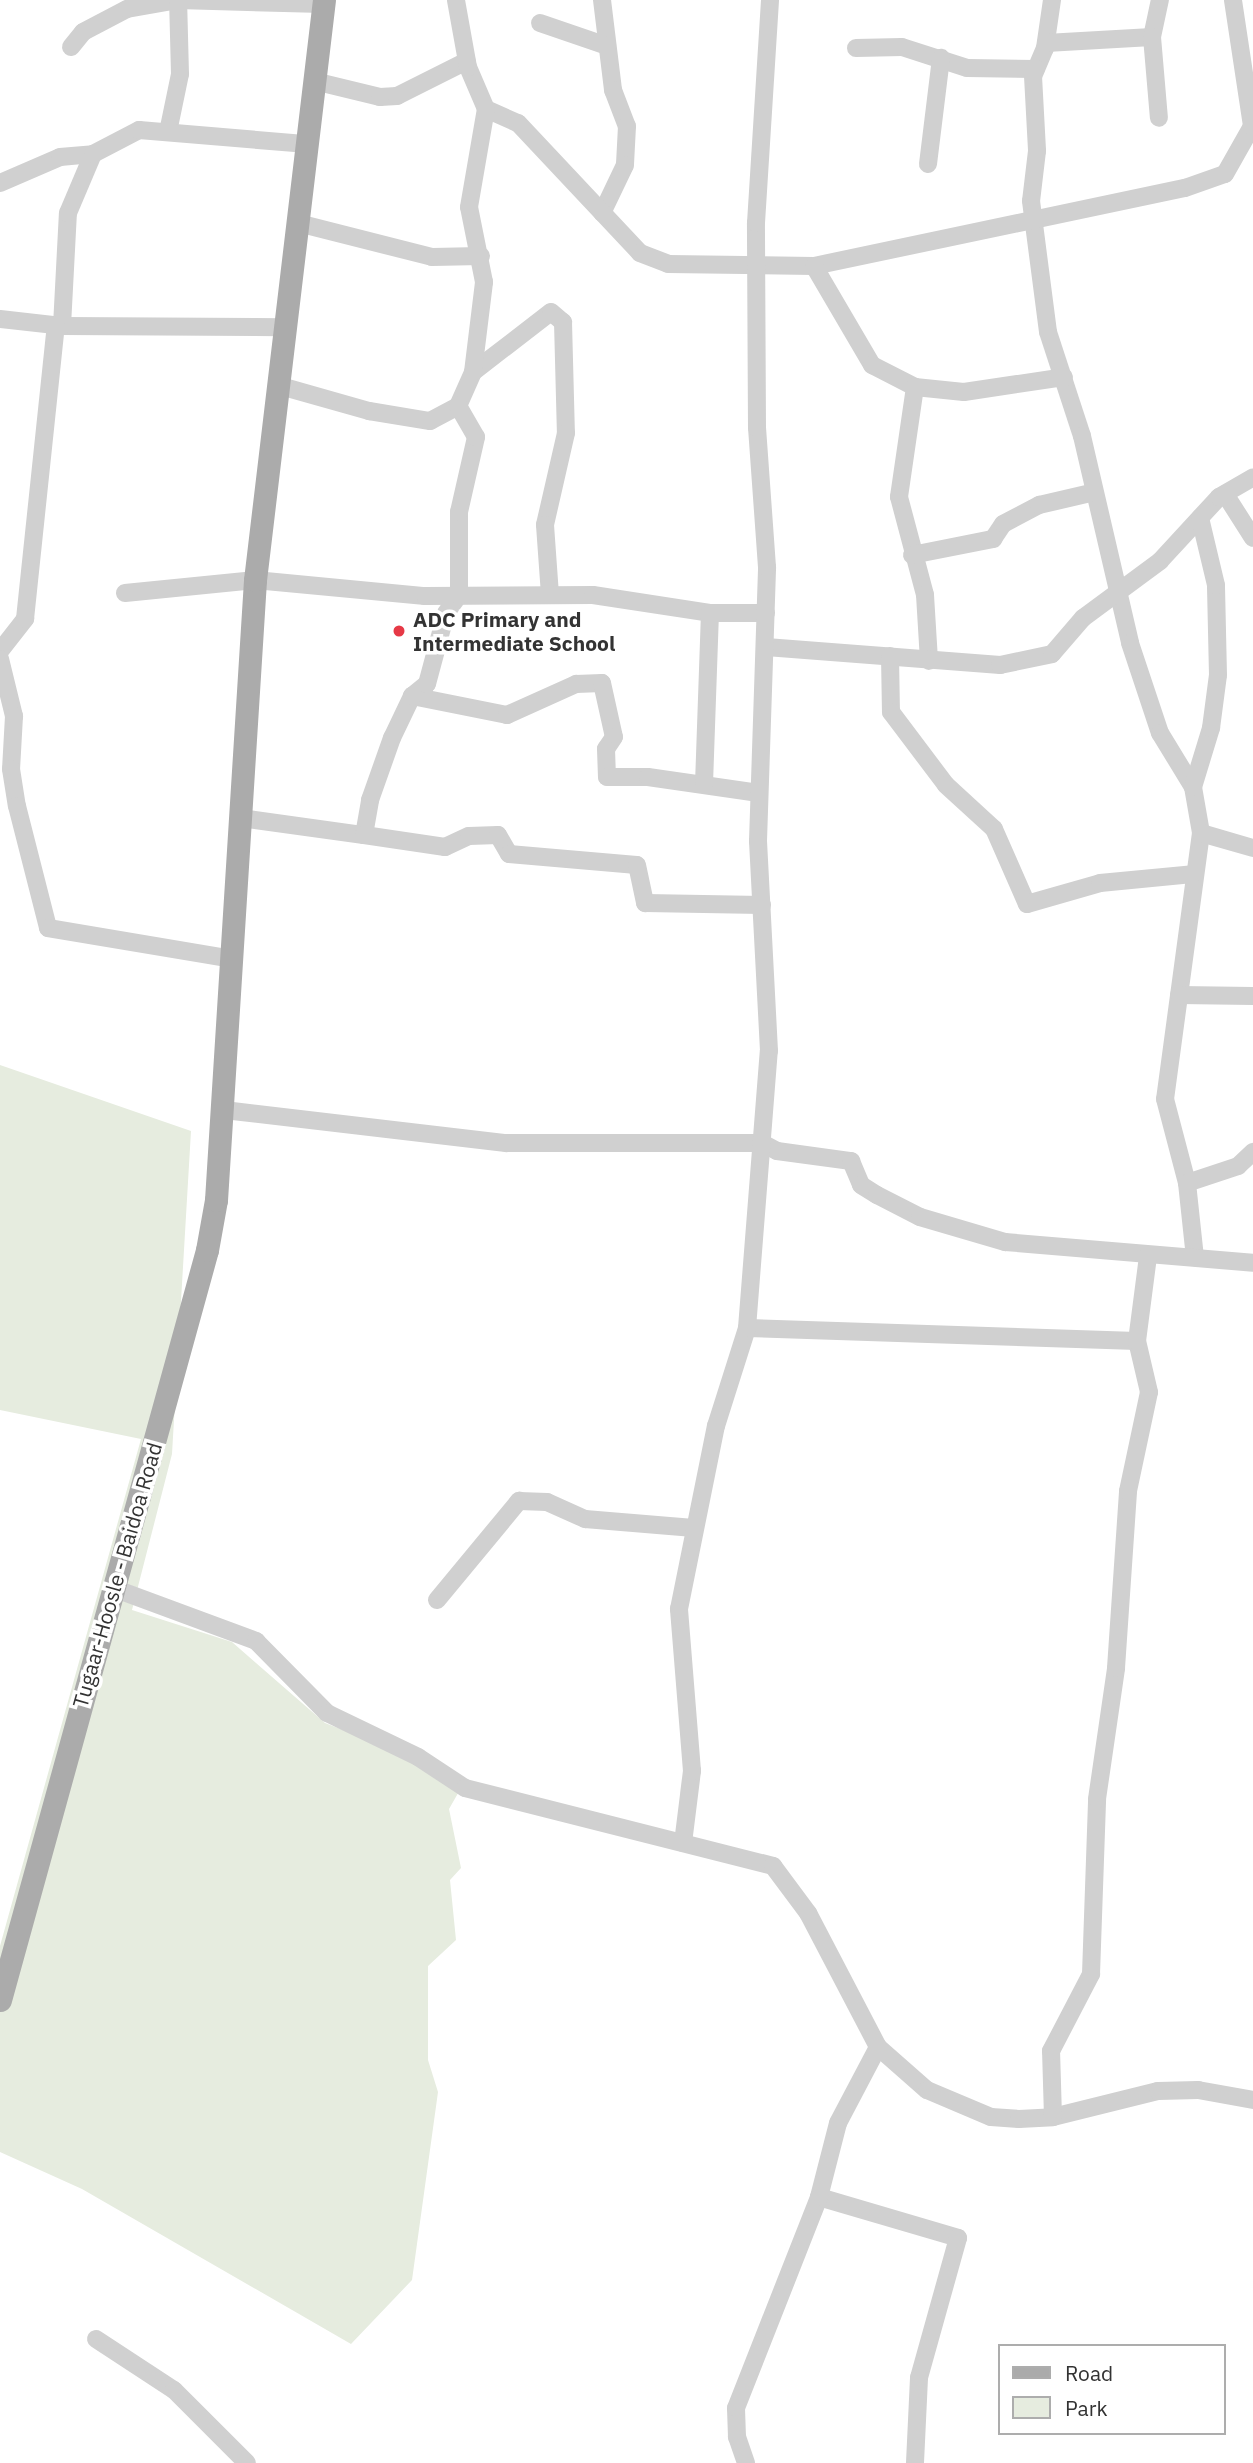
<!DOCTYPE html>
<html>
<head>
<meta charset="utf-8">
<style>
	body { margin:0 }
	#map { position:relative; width:1253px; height:2463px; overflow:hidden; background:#fff; font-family:"IBM Plex Sans",sans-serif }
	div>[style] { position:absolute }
	.green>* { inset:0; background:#e6ecdf }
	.minor>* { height:18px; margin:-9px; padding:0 9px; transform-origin:9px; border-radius:9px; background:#d0d0d0 }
	.major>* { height:23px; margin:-11.5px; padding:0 11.5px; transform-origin:11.5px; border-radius:11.5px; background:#ababab }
	.dots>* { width:19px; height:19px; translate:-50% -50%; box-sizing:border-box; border:4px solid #fff; border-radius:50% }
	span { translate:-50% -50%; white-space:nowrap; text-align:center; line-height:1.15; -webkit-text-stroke:7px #fff; paint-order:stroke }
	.poi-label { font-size:21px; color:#333; font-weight:700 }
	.left { translate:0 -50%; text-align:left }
	.street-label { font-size:21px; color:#333 }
	.legend { position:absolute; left:998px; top:2344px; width:228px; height:91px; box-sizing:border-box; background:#fff; border:2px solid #adadad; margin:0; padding:9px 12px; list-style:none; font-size:21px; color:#333 }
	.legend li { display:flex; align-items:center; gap:14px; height:35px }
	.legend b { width:35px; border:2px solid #adadad }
</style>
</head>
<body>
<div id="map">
	<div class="green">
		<div style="clip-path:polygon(0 1065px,191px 1131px,172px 1454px,132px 1610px,232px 1642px,325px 1723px,411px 1756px,461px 1788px,449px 1809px,461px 1868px,450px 1880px,456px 1940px,428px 1966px,428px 2060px,438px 2092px,412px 2280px,351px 2344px,82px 2189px,0 2152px,0 1946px,141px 1439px,0 1410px)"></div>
	</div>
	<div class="minor">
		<div style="left:602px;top:0;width:91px;rotate:83deg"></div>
		<div style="left:613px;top:90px;width:39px;rotate:69deg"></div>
		<div style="left:627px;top:126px;width:39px;rotate:93deg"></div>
		<div style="left:625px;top:165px;width:53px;rotate:115.6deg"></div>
		<div style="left:1052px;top:0;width:49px;rotate:98.3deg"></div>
		<div style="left:1045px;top:48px;width:30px;rotate:113deg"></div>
		<div style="left:1033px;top:76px;width:75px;rotate:86.9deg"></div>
		<div style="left:1037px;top:151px;width:50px;rotate:96.8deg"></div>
		<div style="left:1031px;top:201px;width:132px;rotate:82.6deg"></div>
		<div style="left:1048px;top:332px;width:109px;rotate:71.9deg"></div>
		<div style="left:1082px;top:436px;width:212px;rotate:76.9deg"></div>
		<div style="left:1130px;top:643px;width:95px;rotate:71.6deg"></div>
		<div style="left:1160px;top:733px;width:63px;rotate:58.6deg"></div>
		<div style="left:1193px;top:787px;width:47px;rotate:80.1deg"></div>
		<div style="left:1201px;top:833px;width:268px;rotate:97.7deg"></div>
		<div style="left:1165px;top:1099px;width:87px;rotate:75.3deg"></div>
		<div style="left:1187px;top:1183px;width:75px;rotate:83.9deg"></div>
		<div style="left:540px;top:23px;width:71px;rotate:18.9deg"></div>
		<div style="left:1152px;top:37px;width:38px;rotate:-78deg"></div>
		<div style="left:1046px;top:43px;width:106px;rotate:-3.2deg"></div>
		<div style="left:1152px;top:37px;width:81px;rotate:85.1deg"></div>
		<div style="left:71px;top:47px;width:19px;rotate:-51deg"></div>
		<div style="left:83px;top:32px;width:50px;rotate:-27.6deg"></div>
		<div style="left:127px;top:9px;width:52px;rotate:-10deg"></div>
		<div style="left:178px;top:0;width:145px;rotate:1.6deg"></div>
		<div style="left:856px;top:48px;width:46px;rotate:-1.2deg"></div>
		<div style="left:902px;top:47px;width:68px;rotate:17.9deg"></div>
		<div style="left:967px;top:68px;width:69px;rotate:0.8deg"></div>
		<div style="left:314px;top:81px;width:68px;rotate:13.6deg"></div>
		<div style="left:380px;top:97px;width:17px;rotate:-3deg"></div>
		<div style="left:397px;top:96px;width:78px;rotate:-26.6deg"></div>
		<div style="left:486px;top:109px;width:35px;rotate:24deg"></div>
		<div style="left:518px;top:123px;width:178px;rotate:46.8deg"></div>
		<div style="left:640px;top:253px;width:30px;rotate:21deg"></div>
		<div style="left:668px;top:264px;width:146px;rotate:0.8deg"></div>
		<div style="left:814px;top:266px;width:379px;rotate:-11.9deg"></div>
		<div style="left:1185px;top:188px;width:42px;rotate:-19.3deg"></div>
		<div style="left:1225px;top:174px;width:55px;rotate:-60.6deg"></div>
		<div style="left:1252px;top:126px;width:127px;rotate:-98.6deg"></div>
		<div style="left:168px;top:132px;width:59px;rotate:-78.3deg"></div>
		<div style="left:180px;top:74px;width:74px;rotate:-91.5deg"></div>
		<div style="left:928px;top:164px;width:107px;rotate:-83deg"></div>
		<div style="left:0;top:183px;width:65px;rotate:-23.4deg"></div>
		<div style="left:60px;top:157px;width:33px;rotate:-5deg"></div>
		<div style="left:298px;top:223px;width:138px;rotate:14.2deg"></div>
		<div style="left:432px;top:257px;width:49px;rotate:-1.2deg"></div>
		<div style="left:814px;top:266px;width:115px;rotate:59.6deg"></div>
		<div style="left:872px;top:365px;width:48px;rotate:27.1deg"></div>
		<div style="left:915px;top:387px;width:49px;rotate:5.8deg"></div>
		<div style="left:964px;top:392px;width:101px;rotate:-8.5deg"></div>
		<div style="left:0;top:319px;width:62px;rotate:6.4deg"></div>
		<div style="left:62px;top:326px;width:222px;rotate:0.3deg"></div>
		<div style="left:62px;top:326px;width:113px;rotate:-87deg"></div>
		<div style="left:68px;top:213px;width:64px;rotate:-67deg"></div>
		<div style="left:93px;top:154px;width:52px;rotate:-27.6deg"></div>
		<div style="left:139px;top:130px;width:169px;rotate:4.8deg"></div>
		<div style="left:473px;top:372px;width:98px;rotate:-37.6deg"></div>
		<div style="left:551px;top:312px;width:16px;rotate:40deg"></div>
		<div style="left:563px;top:322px;width:111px;rotate:88.5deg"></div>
		<div style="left:566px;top:433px;width:94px;rotate:102.9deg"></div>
		<div style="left:545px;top:525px;width:69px;rotate:85.9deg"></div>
		<div style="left:277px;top:385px;width:96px;rotate:15.8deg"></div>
		<div style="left:369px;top:411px;width:62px;rotate:9.3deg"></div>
		<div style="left:430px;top:421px;width:32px;rotate:-28deg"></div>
		<div style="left:458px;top:406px;width:37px;rotate:-66deg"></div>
		<div style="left:473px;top:372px;width:91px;rotate:-83deg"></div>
		<div style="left:484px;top:282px;width:76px;rotate:-101.3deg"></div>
		<div style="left:469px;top:207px;width:99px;rotate:-80.2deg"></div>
		<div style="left:486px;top:109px;width:46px;rotate:-113.2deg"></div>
		<div style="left:468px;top:67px;width:68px;rotate:-100.2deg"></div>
		<div style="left:915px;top:387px;width:111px;rotate:98.3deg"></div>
		<div style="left:899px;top:497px;width:101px;rotate:75.1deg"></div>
		<div style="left:925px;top:595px;width:66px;rotate:86.5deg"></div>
		<div style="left:1225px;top:494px;width:52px;rotate:57.5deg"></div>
		<div style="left:912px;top:555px;width:83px;rotate:-11.2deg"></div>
		<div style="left:993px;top:539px;width:18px;rotate:-56deg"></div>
		<div style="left:1003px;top:524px;width:41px;rotate:-27.8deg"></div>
		<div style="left:1039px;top:505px;width:53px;rotate:-13deg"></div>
		<div style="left:125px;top:593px;width:131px;rotate:-5.7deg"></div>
		<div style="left:255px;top:580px;width:171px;rotate:5.4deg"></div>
		<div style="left:425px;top:596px;width:168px;rotate:-0.3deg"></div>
		<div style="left:593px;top:595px;width:118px;rotate:8.7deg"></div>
		<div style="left:710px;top:613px;width:56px"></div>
		<div style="left:766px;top:647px;width:235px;rotate:4.4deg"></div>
		<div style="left:1000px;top:665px;width:53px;rotate:-11.9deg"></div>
		<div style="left:1052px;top:654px;width:48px;rotate:-49.3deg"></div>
		<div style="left:1083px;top:618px;width:96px;rotate:-36.5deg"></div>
		<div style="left:1160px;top:561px;width:87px;rotate:-47.3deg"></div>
		<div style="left:1219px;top:497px;width:39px;rotate:-30deg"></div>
		<div style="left:0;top:651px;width:41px;rotate:-52deg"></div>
		<div style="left:25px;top:619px;width:295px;rotate:-84deg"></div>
		<div style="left:890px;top:656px;width:56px;rotate:89deg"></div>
		<div style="left:891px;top:712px;width:91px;rotate:53deg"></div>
		<div style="left:946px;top:785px;width:65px;rotate:42.5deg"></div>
		<div style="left:994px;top:829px;width:82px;rotate:66.3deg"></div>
		<div style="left:1027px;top:904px;width:76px;rotate:-16deg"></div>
		<div style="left:1100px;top:883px;width:93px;rotate:-5.5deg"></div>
		<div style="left:0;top:659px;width:59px;rotate:76.2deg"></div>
		<div style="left:14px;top:716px;width:53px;rotate:93.2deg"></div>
		<div style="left:11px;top:769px;width:37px;rotate:81deg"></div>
		<div style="left:17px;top:806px;width:126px;rotate:75.7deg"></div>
		<div style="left:48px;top:928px;width:188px;rotate:9.5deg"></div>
		<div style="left:412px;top:696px;width:97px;rotate:11.3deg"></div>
		<div style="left:507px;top:715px;width:76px;rotate:-24.2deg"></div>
		<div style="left:576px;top:684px;width:26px;rotate:-2deg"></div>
		<div style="left:602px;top:683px;width:55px;rotate:77.5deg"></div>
		<div style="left:614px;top:737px;width:14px;rotate:124deg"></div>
		<div style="left:606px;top:749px;width:28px;rotate:88deg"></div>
		<div style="left:607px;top:777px;width:41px"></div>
		<div style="left:648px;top:777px;width:112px;rotate:8.2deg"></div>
		<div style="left:704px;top:784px;width:171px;rotate:-88deg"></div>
		<div style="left:1193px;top:787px;width:62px;rotate:-73deg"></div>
		<div style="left:1211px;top:728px;width:53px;rotate:-82.5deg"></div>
		<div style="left:1218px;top:675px;width:90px;rotate:-91.3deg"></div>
		<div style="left:1216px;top:585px;width:69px;rotate:-103.4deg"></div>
		<div style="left:241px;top:818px;width:124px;rotate:7.9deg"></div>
		<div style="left:364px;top:835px;width:36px;rotate:-80deg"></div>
		<div style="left:370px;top:800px;width:66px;rotate:-70.5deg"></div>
		<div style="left:392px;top:738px;width:47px;rotate:-64.5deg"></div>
		<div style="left:412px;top:696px;width:19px;rotate:-39deg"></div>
		<div style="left:427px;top:684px;width:73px;rotate:-75deg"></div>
		<div style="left:446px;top:613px;width:22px;rotate:-54deg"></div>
		<div style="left:459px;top:595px;width:83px;rotate:-90deg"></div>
		<div style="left:459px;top:512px;width:77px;rotate:-77.2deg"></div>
		<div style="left:476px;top:437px;width:36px;rotate:-120deg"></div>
		<div style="left:1201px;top:833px;width:54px;rotate:16.1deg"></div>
		<div style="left:364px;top:835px;width:82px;rotate:8.4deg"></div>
		<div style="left:445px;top:847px;width:26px;rotate:-25deg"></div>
		<div style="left:469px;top:836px;width:29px;rotate:-2deg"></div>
		<div style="left:498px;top:835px;width:22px;rotate:60deg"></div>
		<div style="left:509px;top:854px;width:128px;rotate:4.9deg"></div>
		<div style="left:637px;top:865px;width:39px;rotate:78deg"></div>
		<div style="left:645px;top:903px;width:117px;rotate:1deg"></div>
		<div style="left:1179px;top:995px;width:74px;rotate:0.8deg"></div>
		<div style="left:224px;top:1110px;width:284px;rotate:6.7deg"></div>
		<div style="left:506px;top:1143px;width:256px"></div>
		<div style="left:762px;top:1143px;width:17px;rotate:28deg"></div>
		<div style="left:777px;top:1151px;width:75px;rotate:7.7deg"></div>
		<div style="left:851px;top:1161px;width:26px;rotate:67deg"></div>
		<div style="left:861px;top:1185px;width:19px;rotate:32deg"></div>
		<div style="left:877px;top:1195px;width:48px;rotate:27.1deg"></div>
		<div style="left:920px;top:1217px;width:89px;rotate:16.4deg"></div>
		<div style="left:1005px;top:1242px;width:249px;rotate:4.8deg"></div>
		<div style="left:1187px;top:1183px;width:54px;rotate:-18.4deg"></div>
		<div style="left:1238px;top:1166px;width:21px;rotate:-43deg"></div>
		<div style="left:747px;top:1328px;width:390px;rotate:1.9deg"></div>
		<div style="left:113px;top:1588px;width:153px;rotate:20.3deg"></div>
		<div style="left:256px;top:1641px;width:101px;rotate:45.4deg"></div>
		<div style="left:327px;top:1713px;width:101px;rotate:25.8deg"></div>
		<div style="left:418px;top:1757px;width:56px;rotate:33.4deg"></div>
		<div style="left:465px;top:1788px;width:318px;rotate:14.2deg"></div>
		<div style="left:773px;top:1866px;width:59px;rotate:53.3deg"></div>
		<div style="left:808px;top:1913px;width:151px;rotate:62.4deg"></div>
		<div style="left:878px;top:2047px;width:65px;rotate:41.3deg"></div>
		<div style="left:927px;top:2090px;width:69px;rotate:22.9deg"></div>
		<div style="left:991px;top:2117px;width:28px;rotate:4deg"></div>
		<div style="left:1019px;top:2119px;width:34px;rotate:-3deg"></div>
		<div style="left:1053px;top:2117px;width:108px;rotate:-13.9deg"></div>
		<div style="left:1158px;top:2091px;width:40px;rotate:-1.4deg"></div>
		<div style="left:1198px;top:2090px;width:56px;rotate:10.3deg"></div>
		<div style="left:437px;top:1600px;width:129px;rotate:-50.4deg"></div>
		<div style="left:519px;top:1501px;width:28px;rotate:2deg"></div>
		<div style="left:547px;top:1502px;width:42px;rotate:24.1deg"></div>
		<div style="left:585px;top:1519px;width:109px;rotate:4.7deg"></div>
		<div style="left:683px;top:1843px;width:73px;rotate:-82.9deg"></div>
		<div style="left:692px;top:1771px;width:163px;rotate:-94.6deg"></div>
		<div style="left:679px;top:1609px;width:187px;rotate:-78.6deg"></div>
		<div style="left:716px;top:1426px;width:103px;rotate:-72.4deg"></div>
		<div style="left:747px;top:1328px;width:278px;rotate:-85.5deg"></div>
		<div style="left:769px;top:1051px;width:210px;rotate:-93deg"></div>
		<div style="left:758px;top:841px;width:274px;rotate:-88.1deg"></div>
		<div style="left:767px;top:567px;width:139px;rotate:-94.1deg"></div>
		<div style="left:757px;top:428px;width:205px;rotate:-90.3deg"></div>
		<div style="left:756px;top:223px;width:223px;rotate:-86.4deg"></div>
		<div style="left:1053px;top:2117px;width:66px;rotate:-91.7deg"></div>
		<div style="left:1051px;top:2051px;width:87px;rotate:-62.5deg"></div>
		<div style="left:1091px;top:1974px;width:175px;rotate:-88deg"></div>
		<div style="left:1097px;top:1799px;width:132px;rotate:-81.7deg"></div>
		<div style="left:1116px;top:1668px;width:177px;rotate:-86.1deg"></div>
		<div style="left:1128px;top:1491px;width:101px;rotate:-78deg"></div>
		<div style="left:1149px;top:1392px;width:52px;rotate:-103.2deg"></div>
		<div style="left:1137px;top:1341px;width:86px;rotate:-82.6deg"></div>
		<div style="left:819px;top:2197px;width:145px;rotate:16.4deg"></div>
		<div style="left:958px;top:2238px;width:145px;rotate:105.6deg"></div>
		<div style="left:919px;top:2378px;width:85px;rotate:92.7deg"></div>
		<div style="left:96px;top:2339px;width:93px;rotate:33.2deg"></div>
		<div style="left:174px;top:2390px;width:103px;rotate:45deg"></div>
		<div style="left:746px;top:2463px;width:28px;rotate:-109deg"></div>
		<div style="left:737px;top:2437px;width:29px;rotate:-92deg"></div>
		<div style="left:736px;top:2408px;width:227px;rotate:-68.5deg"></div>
		<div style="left:819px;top:2197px;width:76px;rotate:-75.6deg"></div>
		<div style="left:838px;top:2123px;width:86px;rotate:-62.2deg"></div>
	</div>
	<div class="major">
		<div style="left:0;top:2000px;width:778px;rotate:-74.57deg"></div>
		<div style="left:207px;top:1250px;width:51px;rotate:-79.8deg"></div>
		<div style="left:216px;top:1200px;width:621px;rotate:-86.4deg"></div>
		<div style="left:255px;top:580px;width:584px;rotate:-83.22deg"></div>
	</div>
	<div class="dots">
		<div style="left:399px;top:631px;background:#e63946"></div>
	</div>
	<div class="poi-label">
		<span class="left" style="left:413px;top:631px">ADC Primary and<br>Intermediate School</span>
	</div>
	<div class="street-label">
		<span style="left:117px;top:1575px;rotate:-74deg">Tugaar-Hoosle - Baidoa Road</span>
	</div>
	<ul class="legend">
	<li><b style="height:9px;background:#ababab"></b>Road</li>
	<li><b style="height:19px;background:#e6ecdf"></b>Park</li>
	</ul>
</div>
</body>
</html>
